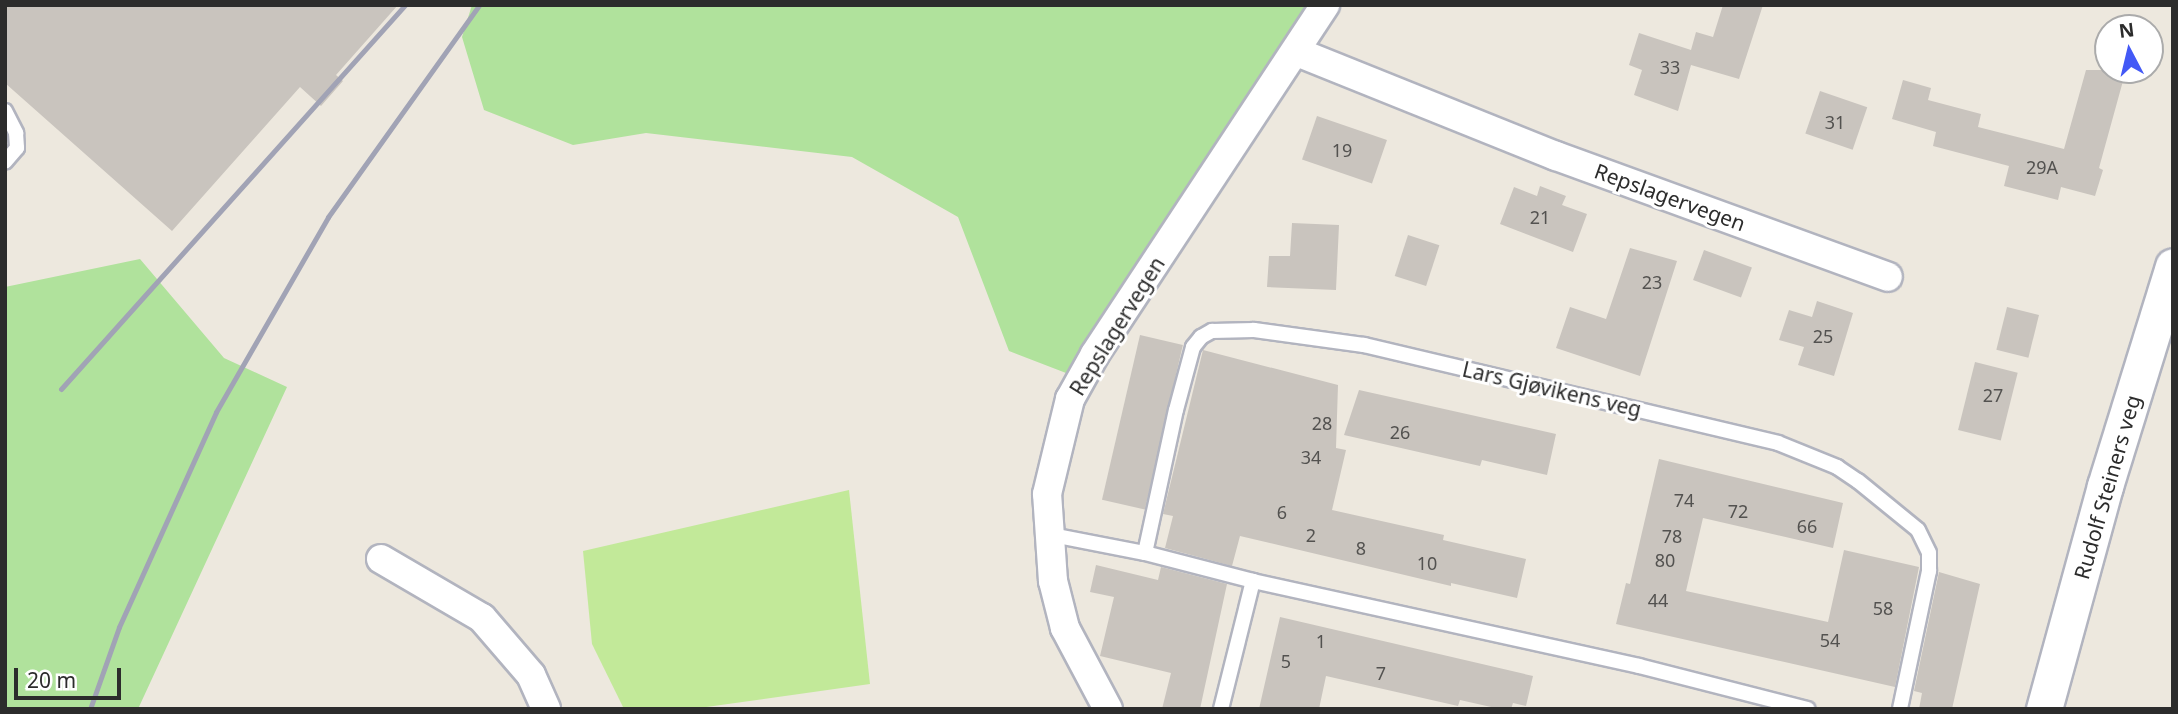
<!DOCTYPE html>
<html>
<head>
<meta charset="utf-8">
<style>
	body { margin:0 }
	#map { position:relative; width:2178px; height:714px; overflow:hidden; background:#ede8de; font-family:"Noto Sans",sans-serif }
	div>[style] { position:absolute }
	.green>* { inset:0; background:#b0e29c }
	.pitch>* { inset:0; background:#c2e999 }
	.building>* { inset:0; background:#c9c4be; transform-origin:0 0 }
	.roads { filter:drop-shadow(2px 0 #b2b4bf) drop-shadow(-2px 0 #b2b4bf) drop-shadow(0 2px #b2b4bf) drop-shadow(0 -2px #b2b4bf) }
	.service>* { height:14px; margin:-7px; padding:0 7px; transform-origin:7px; border-radius:7px; background:#fff }
	.minor>* { height:28px; margin:-14px; padding:0 14px; transform-origin:14px; border-radius:14px; background:#fff }
	.tertiary>* { height:35px; margin:-17.5px; padding:0 17.5px; transform-origin:17.5px; border-radius:17.5px; background:#fff }
	.rail>* { height:5px; margin:-2.5px; padding:0 2.5px; transform-origin:2.5px; border-radius:2.5px; background:#a1a3b5 }
	span { translate:-50% -50%; white-space:nowrap; text-align:center; line-height:1.15; -webkit-text-stroke:6px #fff; paint-order:stroke }
	.number-label { font-size:18px; color:#535250 }
	.number-label span { -webkit-text-stroke-width:0 }
	.street-label { font-size:21px; color:#2c2c2c }
	.frame { position:absolute; inset:0; border:7px solid #2c2c2c; pointer-events:none }
	.north { position:absolute; left:2094px; top:14px; width:70px; height:70px; box-sizing:border-box; background:#fff; border:2px solid #ababab; border-radius:50%; rotate:353deg; font-size:19px; font-weight:700; line-height:28px; text-align:center; color:#2c2c2c }
	.north::after { content:''; display:block; margin:auto; width:24px; height:32px; background:#4359f6; clip-path:polygon(50% 0,100% 100%,50% 72%,0 100%) }
	.scale { position:absolute; left:14px; top:668px; width:107px; height:32px; box-sizing:border-box; border:4px solid #2c2c2c; border-top:0; padding-left:9px; font-size:21px; line-height:24px; white-space:nowrap; color:#2c2c2c; -webkit-text-stroke:5px #fff; paint-order:stroke }
</style>
</head>
<body>
<div id="map">
	<div class="green">
		<div style="clip-path:polygon(472px 5px,1313px 5px,1092px 383px,1009px 351px,958px 217px,852px 157px,646px 133px,573px 145px,484px 110px,462px 37px)"></div>
		<div style="clip-path:polygon(140px 259px,224px 358px,287px 387px,138px 709px,5px 709px,5px 287px)"></div>
	</div>
	<div class="pitch">
		<div style="clip-path:polygon(849px 490px,870px 684px,692px 709px,624px 709px,592px 644px,583px 551px)"></div>
	</div>
	<div class="building">
		<div style="clip-path:polygon(5px 5px,398px 5px,336px 75px,343px 81px,321px 106px,300px 87px,172px 231px,5px 83px)"></div>
		<div style="clip-path:polygon(1723px 5px,1763px 5px,1739px 79px,1691px 65px,1678px 111px,1634px 95px,1642px 70px,1629px 65px,1639px 33px,1691px 50px,1696px 32px,1713px 37px)"></div>
		<div style="clip-path:polygon(2086px 70px,2126px 70px,2099px 168px,2103px 170px,2095px 196px,2061px 187px,2058px 200px,2004px 186px,2009px 166px,1933px 146px,1936px 132px,1892px 119px,1903px 80px,1931px 88px,1928px 100px,1981px 114px,1978px 127px,2064px 149px)"></div>
		<div style="left:1820px;top:91px;width:50px;height:45px;rotate:19deg"></div>
		<div style="left:1317px;top:116px;width:74px;height:46px;rotate:19deg"></div>
		<div style="clip-path:polygon(1540px 186px,1566px 196px,1562px 205px,1587px 214px,1573px 252px,1500px 224px,1514px 187px,1537px 196px)"></div>
		<div style="clip-path:polygon(1292px 223px,1339px 225px,1336px 290px,1267px 287px,1269px 256px,1290px 256px)"></div>
		<div style="left:1408px;top:235px;width:33px;height:43px;rotate:18deg"></div>
		<div style="clip-path:polygon(1630px 248px,1677px 261px,1640px 376px,1556px 348px,1570px 307px,1606px 319px)"></div>
		<div style="left:1704px;top:250px;width:51px;height:32px;rotate:20deg"></div>
		<div style="clip-path:polygon(1817px 301px,1853px 313px,1834px 376px,1798px 365px,1804px 347px,1779px 340px,1789px 310px,1812px 317px)"></div>
		<div style="left:2007px;top:307px;width:33px;height:44px;rotate:14deg"></div>
		<div style="left:1140px;top:335px;width:44px;height:169px;rotate:13deg"></div>
		<div style="clip-path:polygon(1203px 350px,1338px 385px,1336px 448px,1346px 450px,1332px 510px,1444px 535px,1443px 540px,1526px 559px,1517px 598px,1451px 583px,1451px 586px,1240px 536px,1232px 566px,1165px 548px,1173px 516px,1163px 514px)"></div>
		<div style="left:1975px;top:362px;width:44px;height:70px;rotate:14deg"></div>
		<div style="clip-path:polygon(1359px 390px,1556px 434px,1547px 475px,1482px 460px,1480px 466px,1344px 435px)"></div>
		<div style="clip-path:polygon(1659px 459px,1843px 503px,1833px 548px,1703px 518px,1686px 591px,1828px 622px,1844px 550px,1919px 567px,1895px 687px,1616px 624px,1626px 583px,1630px 584px)"></div>
		<div style="clip-path:polygon(1096px 565px,1158px 580px,1161px 567px,1227px 584px,1200px 709px,1162px 709px,1171px 673px,1100px 656px,1114px 597px,1090px 592px)"></div>
		<div style="clip-path:polygon(1939px 572px,1980px 584px,1952px 709px,1919px 709px,1922px 693px,1914px 691px)"></div>
		<div style="clip-path:polygon(1280px 617px,1533px 676px,1526px 706px,1513px 703px,1511px 709px,1500px 709px,1460px 700px,1458px 706px,1326px 676px,1319px 709px,1259px 709px)"></div>
	</div>
	<div class="roads">
		<div class="service">
			<div style="left:5px;top:111px;width:25px;rotate:63deg"></div>
			<div style="left:16px;top:133px;width:15px;rotate:86deg"></div>
			<div style="left:17px;top:148px;width:18px;rotate:131deg"></div>
			<div style="left:1047px;top:534px;width:100px;rotate:11deg"></div>
			<div style="left:1145px;top:553px;width:112px;rotate:14.5deg"></div>
			<div style="left:1253px;top:581px;width:395px;rotate:12.4deg"></div>
			<div style="left:1639px;top:666px;width:174px;rotate:14.3deg"></div>
			<div style="left:1145px;top:553px;width:146px;rotate:-77.8deg"></div>
			<div style="left:1176px;top:410px;width:65px;rotate:-74.9deg"></div>
			<div style="left:1193px;top:347px;width:13px;rotate:-51deg"></div>
			<div style="left:1201px;top:337px;width:13px;rotate:-29deg"></div>
			<div style="left:1212px;top:331px;width:42px;rotate:-1.4deg"></div>
			<div style="left:1254px;top:330px;width:111px;rotate:7.8deg"></div>
			<div style="left:1364px;top:345px;width:425px;rotate:13.3deg"></div>
			<div style="left:1778px;top:443px;width:64px;rotate:22.1deg"></div>
			<div style="left:1837px;top:467px;width:25px;rotate:34deg"></div>
			<div style="left:1858px;top:481px;width:77px;rotate:39.2deg"></div>
			<div style="left:1918px;top:530px;width:25px;rotate:64deg"></div>
			<div style="left:1929px;top:553px;width:18px;rotate:90deg"></div>
			<div style="left:1929px;top:571px;width:141px;rotate:101.9deg"></div>
			<div style="left:1221px;top:709px;width:132px;rotate:-76deg"></div>
		</div>
		<div class="minor">
			<div style="left:1297px;top:52px;width:279px;rotate:21.9deg"></div>
			<div style="left:1556px;top:156px;width:353px;rotate:20deg"></div>
			<div style="left:381px;top:559px;width:117px;rotate:30.3deg"></div>
			<div style="left:482px;top:618px;width:75px;rotate:49.3deg"></div>
			<div style="left:531px;top:675px;width:37px;rotate:66deg"></div>
			<div style="left:1108px;top:709px;width:92px;rotate:-118deg"></div>
			<div style="left:1065px;top:628px;width:49px;rotate:-104.3deg"></div>
			<div style="left:1053px;top:581px;width:87px;rotate:-93.9deg"></div>
			<div style="left:1047px;top:494px;width:98px;rotate:-76.4deg"></div>
			<div style="left:1070px;top:399px;width:51px;rotate:-60.9deg"></div>
			<div style="left:1095px;top:354px;width:418px;rotate:-56.6deg"></div>
		</div>
		<div class="tertiary">
			<div style="left:2044px;top:709px;width:231px;rotate:-74.7deg"></div>
			<div style="left:2105px;top:486px;width:230px;rotate:-72.8deg"></div>
		</div>
	</div>
	<div class="rail">
		<div style="left:61px;top:389px;width:516px;rotate:-48.14deg"></div>
		<div style="left:90px;top:709px;width:87px;rotate:-70.5deg"></div>
		<div style="left:119px;top:627px;width:236px;rotate:-65.7deg"></div>
		<div style="left:216px;top:412px;width:225px;rotate:-60.1deg"></div>
		<div style="left:328px;top:217px;width:260px;rotate:-54.5deg"></div>
	</div>
	<div class="number-label">
		<span style="left:1670px;top:67px">33</span>
		<span style="left:1835px;top:122px">31</span>
		<span style="left:1342px;top:150px">19</span>
		<span style="left:2042px;top:167px">29A</span>
		<span style="left:1540px;top:217px">21</span>
		<span style="left:1652px;top:282px">23</span>
		<span style="left:1823px;top:336px">25</span>
		<span style="left:1993px;top:395px">27</span>
		<span style="left:1322px;top:423px">28</span>
		<span style="left:1400px;top:432px">26</span>
		<span style="left:1311px;top:457px">34</span>
		<span style="left:1684px;top:500px">74</span>
		<span style="left:1738px;top:511px">72</span>
		<span style="left:1282px;top:512px">6</span>
		<span style="left:1807px;top:526px">66</span>
		<span style="left:1311px;top:535px">2</span>
		<span style="left:1672px;top:536px">78</span>
		<span style="left:1361px;top:548px">8</span>
		<span style="left:1665px;top:560px">80</span>
		<span style="left:1427px;top:563px">10</span>
		<span style="left:1658px;top:600px">44</span>
		<span style="left:1883px;top:608px">58</span>
		<span style="left:1830px;top:640px">54</span>
		<span style="left:1321px;top:641px">1</span>
		<span style="left:1286px;top:661px">5</span>
		<span style="left:1381px;top:673px">7</span>
	</div>
	<div class="street-label">
		<span style="left:1670px;top:197px;rotate:20deg">Repslagervegen</span>
		<span style="left:1117px;top:326px;rotate:-58deg">Repslagervegen</span>
		<span style="left:1552px;top:389px;rotate:13deg">Lars Gjøvikens veg</span>
		<span style="left:2107px;top:487px;rotate:-74deg">Rudolf Steiners veg</span>
	</div>
	<div class="frame"></div>
	<div class="north">N</div>
	<div class="scale">20 m</div>
</div>
</body>
</html>
